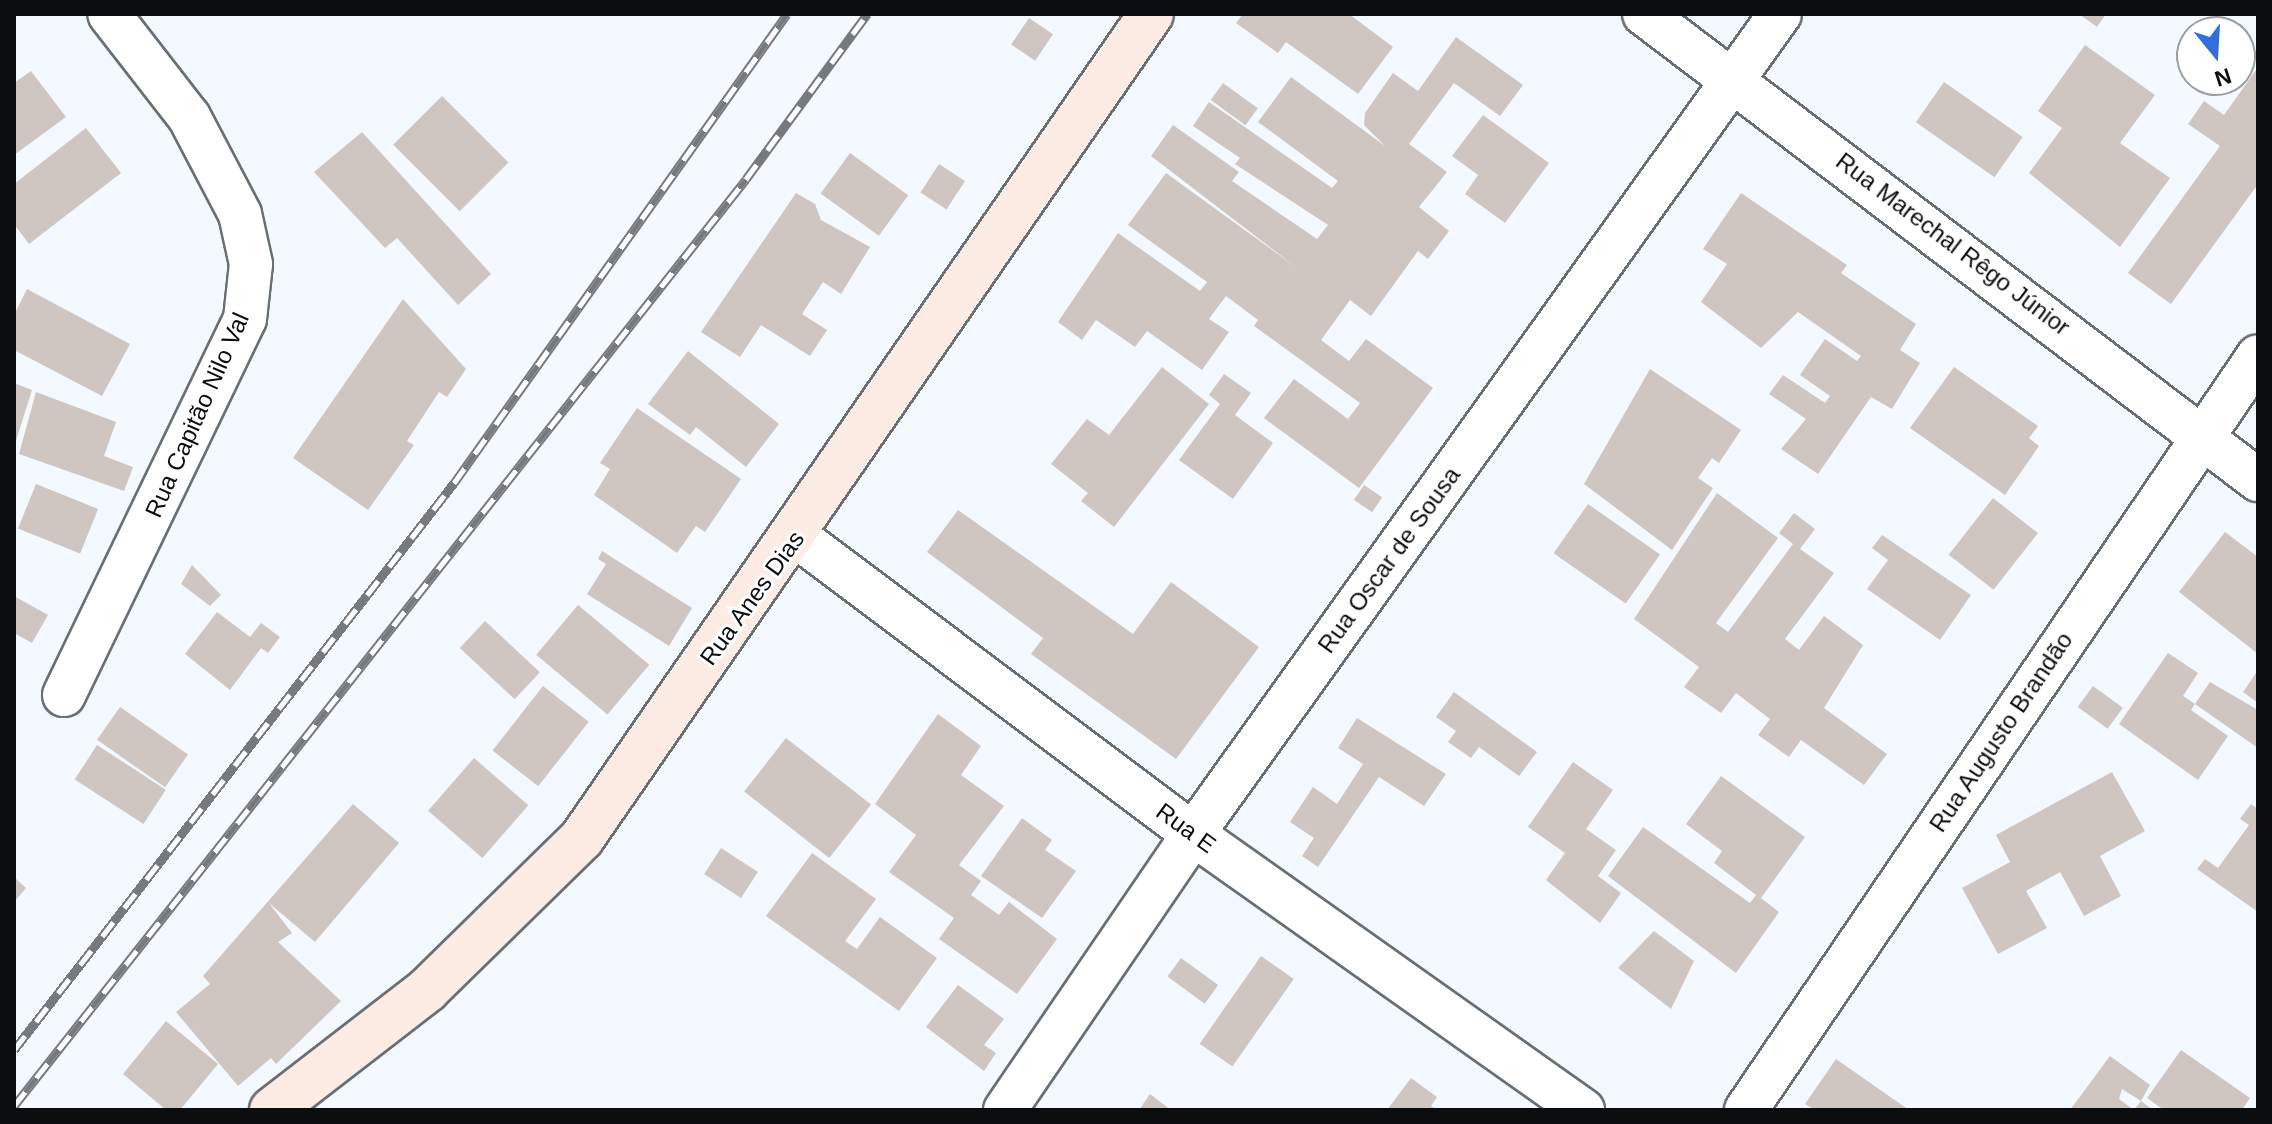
<!DOCTYPE html>
<html>
<head>
<meta charset="utf-8">
<style>
	body { margin:0 }
	#map { position:relative; width:2272px; height:1124px; overflow:hidden; background:#f3f9ff; font-family:Helvetica,sans-serif }
	div>[style] { position:absolute }
	.building>* { inset:0; background:#cfc6c2; transform-origin:0 0 }
	.roads { filter:drop-shadow(2px 0 #686f75) drop-shadow(-2px 0 #686f75) drop-shadow(0 2px #686f75) drop-shadow(0 -2px #686f75) }
	.street>* { height:42px; margin:-21px; padding:0 21px; transform-origin:21px; border-radius:21px; background:#fff }
	.secondary>* { height:44px; margin:-22px; padding:0 22px; transform-origin:22px; border-radius:22px; background:#fcece4 }
	.rail>* { height:9px; margin-top:-4.5px; transform-origin:0; background:repeating-linear-gradient(90deg,#fff 0 18px,#767a7e 0 36px); box-sizing:border-box; border-block:2px solid #767a7e }
	span { translate:-50% -50%; white-space:nowrap; text-align:center; line-height:1.15; -webkit-text-stroke:6px #fff; paint-order:stroke }
	.street-label { font-size:24px; color:#0b0d0f }
	.frame { position:absolute; inset:0; border:16px solid #0b0d0f; pointer-events:none }
	.north { position:absolute; left:2176px; top:16px; width:80px; height:80px; box-sizing:border-box; background:#fff; border:2px solid #9d9e9f; border-radius:50%; rotate:162deg; font-size:22px; font-weight:700; line-height:32px; text-align:center; color:#0b0d0f }
	.north::after { content:''; display:block; margin:auto; width:28px; height:36px; background:#2f6edb; clip-path:polygon(50% 0,100% 100%,50% 72%,0 100%) }
</style>
</head>
<body>
<div id="map">
	<div class="building">
		<div style="clip-path:polygon(1243px 14px,1349px 14px,1393px 47px,1358px 94px,1286px 42px,1278px 53px,1236px 23px)"></div>
		<div style="clip-path:polygon(2079px 14px,2106px 14px,2097px 27px)"></div>
		<div style="left:1029px;top:18px;width:29px;height:32px;rotate:34deg"></div>
		<div style="clip-path:polygon(1456px 37px,1523px 85px,1500px 116px,1454px 83px,1409px 144px,1447px 172px,1419px 207px,1449px 231px,1428px 259px,1418px 251px,1371px 316px,1350px 300px,1321px 340px,1349px 361px,1366px 339px,1433px 388px,1359px 488px,1264px 418px,1294px 379px,1348px 419px,1360px 403px,1254px 326px,1258px 320px,1226px 296px,1209px 319px,1229px 332px,1202px 370px,1147px 331px,1135px 347px,1096px 320px,1082px 340px,1058px 322px,1118px 233px,1200px 291px,1207px 282px,1128px 225px,1166px 173px,1297px 268px,1151px 156px,1173px 125px,1239px 172px,1232px 181px,1317px 239px,1328px 225px,1235px 164px,1240px 158px,1193px 126px,1209px 102px,1332px 188px,1338px 181px,1258px 122px,1291px 77px,1385px 146px,1364px 125px,1365px 113px,1393px 73px,1418px 91px)"></div>
		<div style="clip-path:polygon(2085px 45px,2155px 95px,2120px 143px,2170px 178px,2120px 247px,2029px 173px,2062px 128px,2038px 111px)"></div>
		<div style="clip-path:polygon(2258px 67px,2258px 184px,2171px 304px,2128px 273px,2220px 146px,2188px 124px,2204px 101px,2224px 115px)"></div>
		<div style="clip-path:polygon(31px 71px,66px 117px,14px 155px,14px 83px)"></div>
		<div style="left:1944px;top:82px;width:96px;height:49px;rotate:35deg"></div>
		<div style="left:1223px;top:83px;width:43px;height:21px;rotate:36deg"></div>
		<div style="left:442px;top:96px;width:94px;height:69px;rotate:45deg"></div>
		<div style="clip-path:polygon(1483px 115px,1549px 163px,1505px 223px,1465px 194px,1478px 175px,1452px 156px)"></div>
		<div style="clip-path:polygon(86px 128px,121px 173px,29px 244px,14px 224px,14px 184px)"></div>
		<div style="clip-path:polygon(362px 132px,491px 274px,458px 305px,397px 238px,385px 248px,314px 172px)"></div>
		<div style="left:850px;top:153px;width:72px;height:50px;rotate:36deg"></div>
		<div style="left:939px;top:164px;width:31px;height:34px;rotate:33deg"></div>
		<div style="clip-path:polygon(796px 193px,815px 204px,821px 220px,870px 247px,841px 294px,823px 282px,802px 314px,827px 330px,810px 356px,761px 325px,740px 357px,701px 332px)"></div>
		<div style="clip-path:polygon(1741px 193px,1847px 265px,1841px 273px,1916px 324px,1900px 350px,1920px 363px,1892px 409px,1871px 397px,1818px 474px,1781px 449px,1806px 419px,1769px 394px,1783px 375px,1825px 403px,1830px 396px,1800px 375px,1825px 339px,1857px 361px,1861px 356px,1798px 312px,1761px 348px,1701px 302px,1727px 264px,1703px 249px)"></div>
		<div style="clip-path:polygon(27px 289px,130px 344px,102px 396px,14px 350px,14px 315px)"></div>
		<div style="clip-path:polygon(403px 299px,466px 369px,447px 397px,439px 392px,407px 441px,414px 445px,368px 510px,293px 458px)"></div>
		<div style="clip-path:polygon(688px 351px,779px 424px,746px 467px,696px 427px,690px 435px,648px 404px)"></div>
		<div style="clip-path:polygon(1162px 367px,1209px 404px,1114px 527px,1081px 501px,1088px 493px,1051px 464px,1087px 419px,1109px 435px)"></div>
		<div style="clip-path:polygon(1954px 367px,2038px 426px,2029px 438px,2039px 446px,2005px 495px,1910px 428px)"></div>
		<div style="clip-path:polygon(1650px 369px,1741px 430px,1719px 463px,1712px 458px,1698px 478px,1713px 488px,1672px 550px,1584px 484px)"></div>
		<div style="clip-path:polygon(1224px 374px,1251px 393px,1235px 415px,1273px 443px,1233px 499px,1179px 460px,1220px 404px,1209px 395px)"></div>
		<div style="clip-path:polygon(14px 383px,32px 390px,15px 444px,14px 444px)"></div>
		<div style="clip-path:polygon(36px 392px,116px 422px,104px 456px,133px 467px,124px 491px,19px 454px)"></div>
		<div style="clip-path:polygon(637px 408px,741px 479px,705px 532px,696px 526px,677px 553px,594px 495px,610px 469px,600px 463px)"></div>
		<div style="left:36px;top:484px;width:67px;height:48px;rotate:22deg"></div>
		<div style="left:1364px;top:485px;width:22px;height:18px;rotate:34deg"></div>
		<div style="clip-path:polygon(1717px 493px,1778px 538px,1716px 623px,1728px 632px,1793px 544px,1779px 533px,1794px 513px,1815px 529px,1800px 549px,1834px 573px,1785px 639px,1799px 650px,1824px 616px,1863px 645px,1824px 708px,1887px 754px,1864px 785px,1801px 740px,1789px 757px,1758px 735px,1770px 719px,1736px 693px,1721px 713px,1684px 687px,1699px 667px,1634px 619px)"></div>
		<div style="left:1993px;top:498px;width:57px;height:72px;rotate:38deg"></div>
		<div style="left:1588px;top:504px;width:88px;height:60px;rotate:35deg"></div>
		<div style="clip-path:polygon(958px 510px,1133px 634px,1171px 582px,1259px 647px,1176px 759px,1031px 654px,1043px 638px,927px 552px)"></div>
		<div style="clip-path:polygon(2225px 532px,2258px 557px,2258px 654px,2179px 592px)"></div>
		<div style="clip-path:polygon(1882px 535px,1971px 595px,1940px 640px,1867px 589px,1888px 560px,1872px 548px)"></div>
		<div style="clip-path:polygon(602px 551px,692px 608px,669px 646px,587px 594px,606px 564px,598px 559px)"></div>
		<div style="clip-path:polygon(192px 565px,221px 595px,210px 606px,181px 584px)"></div>
		<div style="clip-path:polygon(14px 596px,48px 615px,32px 643px,14px 633px)"></div>
		<div style="left:578px;top:605px;width:93px;height:65px;rotate:40deg"></div>
		<div style="clip-path:polygon(217px 612px,250px 637px,261px 623px,280px 637px,268px 653px,261px 648px,230px 690px,185px 654px)"></div>
		<div style="left:485px;top:621px;width:75px;height:37px;rotate:43deg"></div>
		<div style="clip-path:polygon(2168px 653px,2198px 673px,2183px 696px,2195px 704px,2191px 710px,2228px 736px,2198px 780px,2119px 724px)"></div>
		<div style="clip-path:polygon(2258px 670px,2258px 703px,2243px 692px)"></div>
		<div style="clip-path:polygon(2210px 682px,2258px 710px,2258px 748px,2195px 704px)"></div>
		<div style="left:543px;top:686px;width:58px;height:82px;rotate:38deg"></div>
		<div style="left:2093px;top:686px;width:37px;height:26px;rotate:36deg"></div>
		<div style="clip-path:polygon(1454px 692px,1537px 752px,1519px 776px,1479px 747px,1471px 758px,1448px 742px,1456px 731px,1436px 717px)"></div>
		<div style="left:120px;top:707px;width:83px;height:40px;rotate:35deg"></div>
		<div style="clip-path:polygon(938px 714px,981px 746px,961px 775px,1004px 806px,959px 865px,981px 881px,971px 895px,999px 915px,1009px 902px,1057px 939px,1017px 994px,939px 939px,954px 918px,889px 872px,916px 835px,875px 804px)"></div>
		<div style="clip-path:polygon(1357px 718px,1446px 774px,1424px 806px,1379px 777px,1318px 867px,1302px 856px,1314px 838px,1290px 822px,1313px 787px,1337px 804px,1363px 764px,1338px 748px)"></div>
		<div style="left:786px;top:738px;width:108px;height:68px;rotate:38deg"></div>
		<div style="left:97px;top:745px;width:82px;height:41px;rotate:33deg"></div>
		<div style="left:474px;top:758px;width:72px;height:70px;rotate:41deg"></div>
		<div style="clip-path:polygon(1573px 762px,1613px 790px,1586px 829px,1616px 850px,1598px 876px,1621px 893px,1600px 923px,1546px 880px,1565px 853px,1528px 827px)"></div>
		<div style="clip-path:polygon(2112px 772px,2145px 831px,2100px 856px,2121px 896px,2084px 916px,2060px 872px,2026px 891px,2047px 928px,1998px 954px,1962px 888px,2010px 862px,1996px 835px)"></div>
		<div style="clip-path:polygon(1721px 776px,1805px 837px,1761px 898px,1779px 912px,1736px 973px,1608px 876px,1643px 827px,1750px 903px,1756px 895px,1714px 863px,1722px 851px,1686px 824px)"></div>
		<div style="clip-path:polygon(353px 804px,399px 843px,315px 942px,269px 903px,292px 933px,278px 942px,341px 1001px,276px 1064px,271px 1058px,238px 1086px,176px 1012px,210px 984px,203px 976px)"></div>
		<div style="clip-path:polygon(2251px 804px,2258px 809px,2258px 912px,2197px 869px,2205px 859px,2218px 868px,2249px 825px,2240px 819px)"></div>
		<div style="clip-path:polygon(1022px 818px,1052px 840px,1045px 850px,1076px 871px,1042px 918px,981px 876px)"></div>
		<div style="left:721px;top:848px;width:44px;height:31px;rotate:33deg"></div>
		<div style="clip-path:polygon(812px 853px,876px 899px,845px 941px,857px 949px,880px 917px,937px 958px,899px 1011px,766px 916px)"></div>
		<div style="clip-path:polygon(14px 877px,26px 888px,14px 902px)"></div>
		<div style="clip-path:polygon(1654px 931px,1694px 961px,1671px 1009px,1618px 968px)"></div>
		<div style="left:1261px;top:956px;width:40px;height:107px;rotate:35deg"></div>
		<div style="left:1181px;top:958px;width:46px;height:23px;rotate:36deg"></div>
		<div style="clip-path:polygon(958px 985px,1004px 1019px,984px 1045px,996px 1053px,984px 1071px,926px 1027px)"></div>
		<div style="clip-path:polygon(166px 1021px,218px 1064px,180px 1110px,166px 1110px,123px 1074px)"></div>
		<div style="clip-path:polygon(2181px 1050px,2250px 1098px,2242px 1110px,2164px 1110px,2147px 1098px)"></div>
		<div style="clip-path:polygon(2110px 1056px,2150px 1085px,2141px 1101px,2122px 1089px,2119px 1099px,2134px 1110px,2141px 1101px,2153px 1110px,2070px 1110px)"></div>
		<div style="clip-path:polygon(1836px 1059px,1909px 1110px,1815px 1110px,1805px 1104px)"></div>
		<div style="clip-path:polygon(1411px 1078px,1437px 1097px,1431px 1106px,1437px 1110px,1387px 1110px)"></div>
		<div style="clip-path:polygon(1150px 1094px,1171px 1110px,1139px 1110px)"></div>
	</div>
	<div class="roads">
		<div class="street">
			<div style="left:1644px;top:14px;width:771px;rotate:37.2deg"></div>
			<div style="left:796px;top:536px;width:496px;rotate:36.9deg"></div>
			<div style="left:1193px;top:834px;width:478px;rotate:35.3deg"></div>
			<div style="left:64px;top:695px;width:417px;rotate:-64.3deg"></div>
			<div style="left:245px;top:319px;width:55px;rotate:-83.8deg"></div>
			<div style="left:251px;top:264px;width:51px;rotate:-102.4deg"></div>
			<div style="left:240px;top:214px;width:110px;rotate:-117.7deg"></div>
			<div style="left:189px;top:117px;width:130px;rotate:-127.8deg"></div>
			<div style="left:1005px;top:1110px;width:334px;rotate:-55.7deg"></div>
			<div style="left:1193px;top:834px;width:1008px;rotate:-54.4deg"></div>
			<div style="left:1746px;top:1110px;width:911px;rotate:-55.82deg"></div>
		</div>
		<div class="secondary">
			<div style="left:272px;top:1110px;width:196px;rotate:-37.7deg"></div>
			<div style="left:427px;top:990px;width:217px;rotate:-44.4deg"></div>
			<div style="left:582px;top:838px;width:1001px;rotate:-55.37deg"></div>
		</div>
	</div>
	<div class="rail">
		<div style="left:14px;top:1050px;width:718px;rotate:-52.19deg"></div>
		<div style="left:454px;top:483px;width:575px;rotate:-54.62deg"></div>
		<div style="left:14px;top:1106px;width:1181px;rotate:-51.7deg"></div>
		<div style="left:746px;top:179px;width:205px;rotate:-53.7deg"></div>
	</div>
	<div class="street-label">
		<span style="left:1953px;top:244px;rotate:37deg">Rua Marechal Rêgo Júnior</span>
		<span style="left:197px;top:415px;rotate:-66deg">Rua Capitão Nilo Val</span>
		<span style="left:1389px;top:560px;rotate:-54deg">Rua Oscar de Sousa</span>
		<span style="left:752px;top:598px;rotate:-54deg">Rua Anes Dias</span>
		<span style="left:2001px;top:732px;rotate:-56deg">Rua Augusto Brandão</span>
		<span style="left:1186px;top:828px;rotate:36deg">Rua E</span>
	</div>
	<div class="frame"></div>
	<div class="north">N</div>
</div>
</body>
</html>
